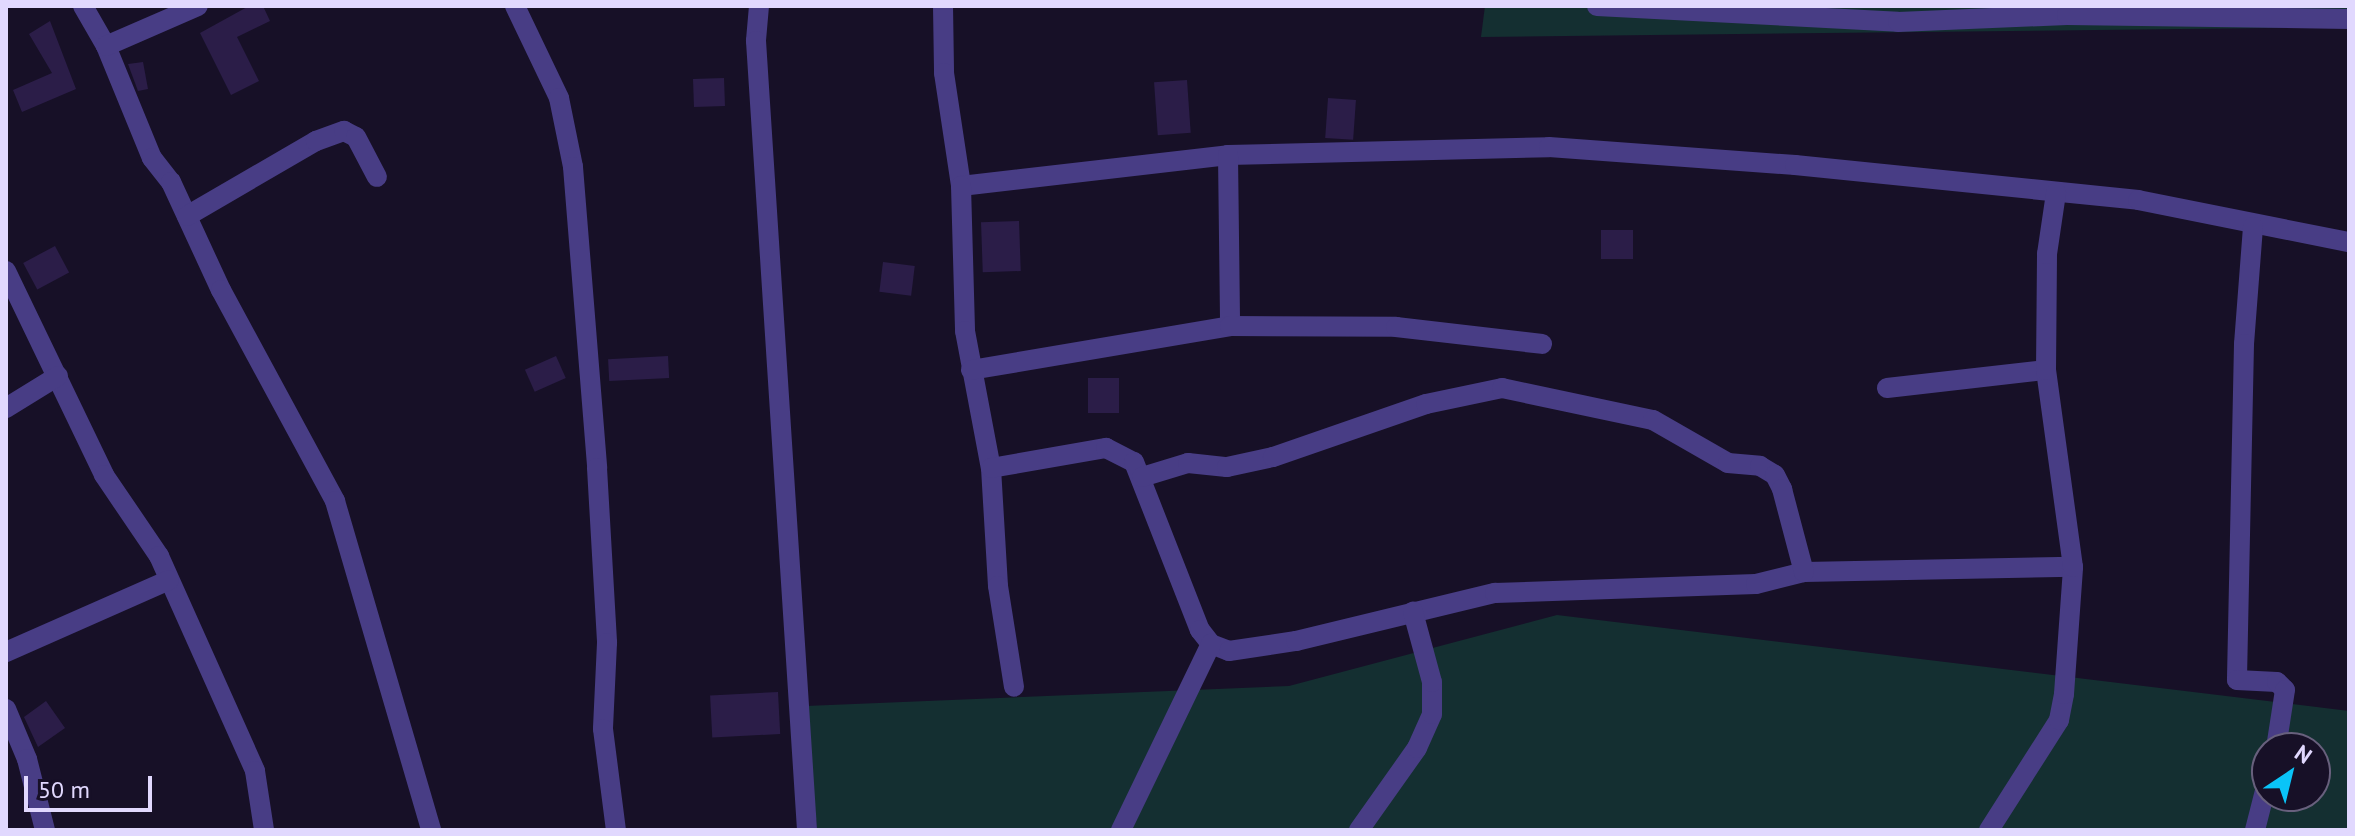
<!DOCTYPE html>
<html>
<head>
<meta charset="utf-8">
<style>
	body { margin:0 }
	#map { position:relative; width:2355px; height:836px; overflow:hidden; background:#171027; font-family:"PT Sans",sans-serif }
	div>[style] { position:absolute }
	.green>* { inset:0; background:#142f31 }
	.building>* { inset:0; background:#2b1d48; transform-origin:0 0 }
	.minor>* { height:20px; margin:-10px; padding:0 10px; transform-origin:10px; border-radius:10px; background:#483d85 }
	span { translate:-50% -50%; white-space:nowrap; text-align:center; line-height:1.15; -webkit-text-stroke:7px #171027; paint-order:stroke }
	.frame { position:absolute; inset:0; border:8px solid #e1d8fe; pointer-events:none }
	.north { position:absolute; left:2251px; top:732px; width:80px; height:80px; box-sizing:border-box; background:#171027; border:2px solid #68607d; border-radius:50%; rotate:35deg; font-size:22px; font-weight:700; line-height:32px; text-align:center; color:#e1d8fe }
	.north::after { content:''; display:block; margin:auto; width:28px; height:36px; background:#0ac4f8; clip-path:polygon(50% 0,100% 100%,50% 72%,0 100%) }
	.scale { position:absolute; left:24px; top:776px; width:128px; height:36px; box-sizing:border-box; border:4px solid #e1d8fe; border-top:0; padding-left:10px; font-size:24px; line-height:28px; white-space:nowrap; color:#e1d8fe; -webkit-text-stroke:6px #171027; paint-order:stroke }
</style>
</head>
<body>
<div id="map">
	<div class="green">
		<div style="clip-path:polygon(1485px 6px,2349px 6px,2349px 27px,1481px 37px)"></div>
		<div style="clip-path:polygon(evenodd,1557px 615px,2349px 711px,2349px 830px,817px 830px,806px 706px,1289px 686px,1557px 615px,2267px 748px,2315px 748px,2315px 796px,2267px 796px,2267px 748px)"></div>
	</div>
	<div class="building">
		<div style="clip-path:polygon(249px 6px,263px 6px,270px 21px,237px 37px,259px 81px,231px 95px,200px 33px)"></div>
		<div style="clip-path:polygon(50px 21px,76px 89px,22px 112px,13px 90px,52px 73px,29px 34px)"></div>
		<div style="clip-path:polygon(143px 62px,148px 89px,138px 91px,128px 64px)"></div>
		<div style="left:724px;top:78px;width:28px;height:31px;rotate:88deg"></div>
		<div style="left:1187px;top:80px;width:53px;height:33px;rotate:86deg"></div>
		<div style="left:1328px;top:98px;width:28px;height:40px;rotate:4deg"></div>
		<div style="left:1019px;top:221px;width:50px;height:38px;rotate:88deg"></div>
		<div style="left:1601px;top:230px;width:32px;height:29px"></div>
		<div style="left:55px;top:246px;width:30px;height:36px;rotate:62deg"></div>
		<div style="left:883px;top:262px;width:32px;height:30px;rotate:7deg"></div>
		<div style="left:556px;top:356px;width:24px;height:34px;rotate:66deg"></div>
		<div style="left:668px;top:356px;width:22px;height:60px;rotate:87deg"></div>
		<div style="left:1088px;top:378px;width:31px;height:35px"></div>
		<div style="left:778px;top:692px;width:42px;height:68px;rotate:87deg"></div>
		<div style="clip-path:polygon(46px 701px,65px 728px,38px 747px,24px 717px)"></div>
	</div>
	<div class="minor">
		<div style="left:83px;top:6px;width:46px;rotate:60.1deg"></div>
		<div style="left:106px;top:46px;width:121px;rotate:67.7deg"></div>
		<div style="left:152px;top:158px;width:31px;rotate:52deg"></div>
		<div style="left:171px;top:182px;width:119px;rotate:65.2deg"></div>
		<div style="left:221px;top:290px;width:240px;rotate:61.6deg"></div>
		<div style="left:335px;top:501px;width:343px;rotate:73.7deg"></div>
		<div style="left:515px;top:6px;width:102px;rotate:64.4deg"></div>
		<div style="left:559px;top:98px;width:70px;rotate:78.5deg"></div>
		<div style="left:573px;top:167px;width:302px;rotate:85.4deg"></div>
		<div style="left:597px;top:468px;width:175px;rotate:86.7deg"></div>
		<div style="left:607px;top:643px;width:86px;rotate:92.7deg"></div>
		<div style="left:603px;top:729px;width:102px;rotate:82.7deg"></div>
		<div style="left:759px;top:6px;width:35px;rotate:95deg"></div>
		<div style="left:756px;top:41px;width:791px;rotate:86.3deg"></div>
		<div style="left:943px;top:6px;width:67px;rotate:89.1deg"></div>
		<div style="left:944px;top:73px;width:114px;rotate:81.4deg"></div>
		<div style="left:961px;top:186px;width:269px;rotate:-6.6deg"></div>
		<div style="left:1228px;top:155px;width:321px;rotate:-1.4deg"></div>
		<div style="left:1549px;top:147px;width:247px;rotate:4.2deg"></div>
		<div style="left:1795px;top:165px;width:345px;rotate:5.8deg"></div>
		<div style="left:2138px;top:200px;width:215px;rotate:11.3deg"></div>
		<div style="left:1597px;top:6px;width:301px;rotate:3deg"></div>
		<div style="left:1898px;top:22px;width:169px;rotate:-2.4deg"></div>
		<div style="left:2067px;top:15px;width:282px;rotate:0.8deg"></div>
		<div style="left:106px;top:46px;width:100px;rotate:-23.5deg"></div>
		<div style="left:1228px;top:155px;width:171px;rotate:89.3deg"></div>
		<div style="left:961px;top:186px;width:145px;rotate:88.4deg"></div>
		<div style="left:965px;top:331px;width:139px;rotate:79.3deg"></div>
		<div style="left:991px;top:468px;width:118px;rotate:86.6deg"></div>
		<div style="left:998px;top:586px;width:102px;rotate:81deg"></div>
		<div style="left:187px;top:216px;width:149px;rotate:-30.2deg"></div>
		<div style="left:316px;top:141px;width:30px;rotate:-20deg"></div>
		<div style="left:344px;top:131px;width:13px;rotate:27deg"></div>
		<div style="left:356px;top:137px;width:45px;rotate:62.3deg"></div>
		<div style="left:2253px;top:227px;width:117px;rotate:94.4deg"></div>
		<div style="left:2244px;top:344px;width:336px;rotate:91.2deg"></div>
		<div style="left:2237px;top:680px;width:40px;rotate:2.9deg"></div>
		<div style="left:2277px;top:682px;width:11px;rotate:45deg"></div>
		<div style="left:2285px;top:690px;width:59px;rotate:98.8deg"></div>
		<div style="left:6px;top:271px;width:226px;rotate:64.3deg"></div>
		<div style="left:104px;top:475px;width:98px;rotate:55.8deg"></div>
		<div style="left:159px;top:556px;width:235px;rotate:65.9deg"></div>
		<div style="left:255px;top:771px;width:60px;rotate:81.3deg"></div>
		<div style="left:971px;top:370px;width:263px;rotate:-9.6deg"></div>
		<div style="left:1230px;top:326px;width:166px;rotate:0.3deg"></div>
		<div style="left:1396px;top:327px;width:147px;rotate:6.6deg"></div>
		<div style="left:1887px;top:388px;width:160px;rotate:-6.5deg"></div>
		<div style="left:6px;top:408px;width:61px;rotate:-31.6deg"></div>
		<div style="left:991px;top:468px;width:117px;rotate:-9.9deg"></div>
		<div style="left:1106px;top:448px;width:31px;rotate:27deg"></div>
		<div style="left:1134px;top:462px;width:180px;rotate:68.6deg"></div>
		<div style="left:1200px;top:630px;width:18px;rotate:52deg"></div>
		<div style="left:1211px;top:644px;width:19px;rotate:21deg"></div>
		<div style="left:1229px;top:651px;width:68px;rotate:-8.5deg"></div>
		<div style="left:1296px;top:641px;width:205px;rotate:-13.6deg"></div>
		<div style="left:1495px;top:593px;width:261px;rotate:-2deg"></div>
		<div style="left:1756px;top:584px;width:49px;rotate:-14deg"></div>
		<div style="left:1804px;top:572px;width:269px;rotate:-1.1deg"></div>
		<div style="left:1142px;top:477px;width:48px;rotate:-16.9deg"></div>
		<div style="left:1188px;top:463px;width:39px;rotate:6deg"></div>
		<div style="left:1227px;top:467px;width:47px;rotate:-12.3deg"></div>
		<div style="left:1273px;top:457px;width:162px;rotate:-19.1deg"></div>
		<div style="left:1426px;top:404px;width:78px;rotate:-11.9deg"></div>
		<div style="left:1502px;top:388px;width:154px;rotate:12deg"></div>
		<div style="left:1653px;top:420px;width:86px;rotate:29.8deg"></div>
		<div style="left:1728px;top:463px;width:32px;rotate:5deg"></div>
		<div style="left:1760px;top:466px;width:17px;rotate:31deg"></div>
		<div style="left:1775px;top:475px;width:16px;rotate:63deg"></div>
		<div style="left:1782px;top:489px;width:86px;rotate:75.2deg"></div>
		<div style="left:6px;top:652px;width:178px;rotate:-23.8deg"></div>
		<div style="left:6px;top:709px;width:54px;rotate:67.2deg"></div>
		<div style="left:27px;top:759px;width:73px;rotate:75.8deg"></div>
		<div style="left:1121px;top:830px;width:207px;rotate:-64.2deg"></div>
		<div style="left:1359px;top:830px;width:100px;rotate:-54.7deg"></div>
		<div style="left:1417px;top:748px;width:37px;rotate:-66deg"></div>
		<div style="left:1432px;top:714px;width:32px;rotate:-90deg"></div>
		<div style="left:1432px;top:682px;width:73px;rotate:-105.2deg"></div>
		<div style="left:1989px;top:830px;width:130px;rotate:-57.5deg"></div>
		<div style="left:2059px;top:720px;width:26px;rotate:-79deg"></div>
		<div style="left:2064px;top:694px;width:127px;rotate:-85.9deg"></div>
		<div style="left:2073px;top:567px;width:199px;rotate:-97.8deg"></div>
		<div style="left:2046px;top:370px;width:116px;rotate:-89.5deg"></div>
		<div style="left:2047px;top:254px;width:62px;rotate:-81.6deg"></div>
		<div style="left:2255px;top:830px;width:49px;rotate:-75.7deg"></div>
	</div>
	<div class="frame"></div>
	<div class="north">N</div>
	<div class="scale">50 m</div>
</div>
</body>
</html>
